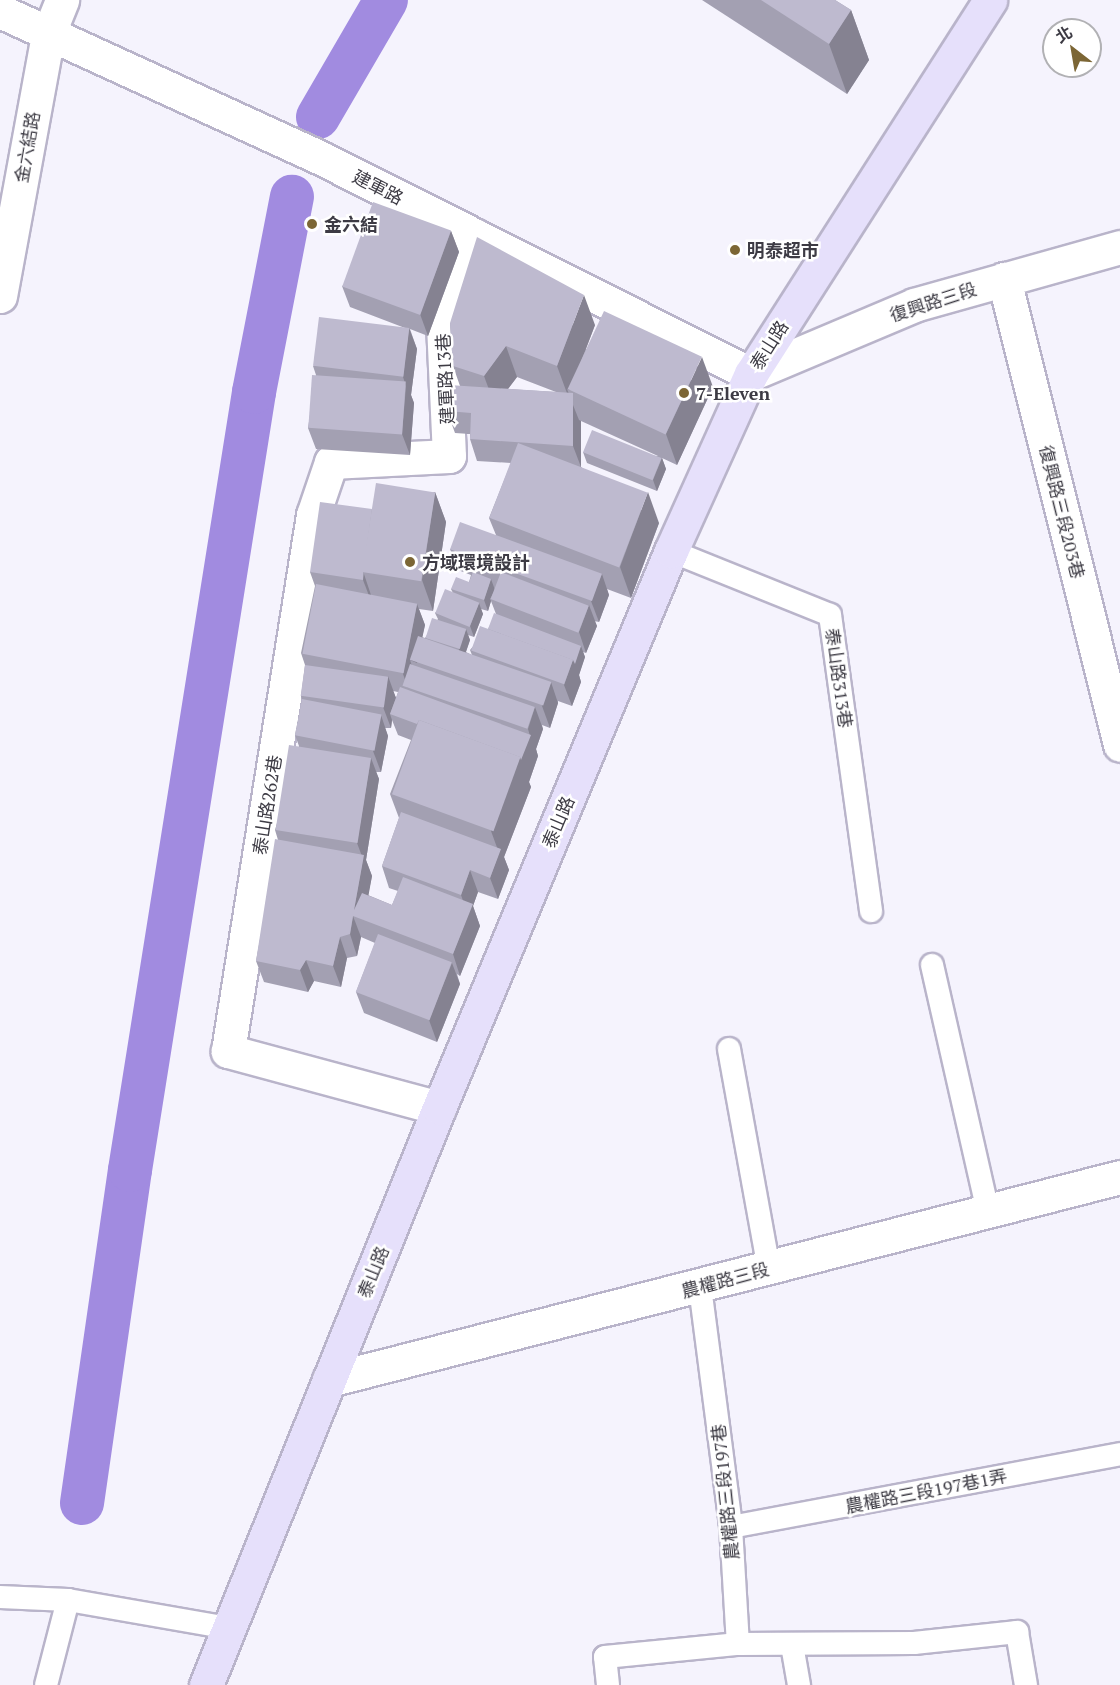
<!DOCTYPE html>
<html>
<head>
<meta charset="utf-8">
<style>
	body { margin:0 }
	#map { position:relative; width:1120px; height:1685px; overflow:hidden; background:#f5f3fd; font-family:"PT Serif","Noto Sans TC",serif }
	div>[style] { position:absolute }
	.canal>* { height:44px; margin:-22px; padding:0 22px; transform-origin:22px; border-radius:22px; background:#a18be0 }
	.roads { filter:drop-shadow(2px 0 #b9b4ca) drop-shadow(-2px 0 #b9b4ca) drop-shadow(0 2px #b9b4ca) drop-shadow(0 -2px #b9b4ca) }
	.lane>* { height:22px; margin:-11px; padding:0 11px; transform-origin:11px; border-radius:11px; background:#fff }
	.street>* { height:33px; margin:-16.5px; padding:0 16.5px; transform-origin:16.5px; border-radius:16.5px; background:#fff }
	.primary>* { height:33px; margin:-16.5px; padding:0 16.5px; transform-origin:16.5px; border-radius:16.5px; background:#e6e0fb }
	.wall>* { inset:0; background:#a3a0b2 }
	.shaded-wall>* { inset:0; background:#858291 }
	.building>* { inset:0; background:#bebacf; transform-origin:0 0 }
	.dots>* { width:16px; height:16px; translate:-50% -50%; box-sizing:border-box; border:3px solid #fff; border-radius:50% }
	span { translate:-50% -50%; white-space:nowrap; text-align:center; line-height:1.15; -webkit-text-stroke:5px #fff; paint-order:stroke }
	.street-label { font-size:18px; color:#3d3b44 }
	.poi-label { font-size:18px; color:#3d3b44; font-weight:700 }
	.left { translate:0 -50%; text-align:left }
	.north { position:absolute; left:1042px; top:18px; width:60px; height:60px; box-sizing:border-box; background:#fff; border:2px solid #b1b1b4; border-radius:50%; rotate:329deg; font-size:16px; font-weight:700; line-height:24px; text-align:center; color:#3d3b44 }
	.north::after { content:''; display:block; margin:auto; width:21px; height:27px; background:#7c6635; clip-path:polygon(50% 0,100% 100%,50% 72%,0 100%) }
</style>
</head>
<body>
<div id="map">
	<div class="canal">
		<div style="left:318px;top:117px;width:135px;rotate:-59.8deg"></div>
		<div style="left:82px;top:1503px;width:336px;rotate:-81.8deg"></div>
		<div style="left:130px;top:1170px;width:788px;rotate:-80.94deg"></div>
		<div style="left:254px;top:392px;width:199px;rotate:-79deg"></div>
	</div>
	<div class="roads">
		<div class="lane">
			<div style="left:671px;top:551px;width:171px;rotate:21.9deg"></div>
			<div style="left:830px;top:615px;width:299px;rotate:82.1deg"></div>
			<div style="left:932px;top:965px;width:253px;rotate:77.2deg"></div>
			<div style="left:729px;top:1049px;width:224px;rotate:79.7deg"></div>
			<div style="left:700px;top:1287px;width:242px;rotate:82.6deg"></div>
			<div style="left:731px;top:1527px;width:117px;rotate:86.6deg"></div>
			<div style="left:738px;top:1644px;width:176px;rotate:-0.3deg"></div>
			<div style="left:914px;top:1643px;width:104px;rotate:-6.1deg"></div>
			<div style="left:1017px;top:1632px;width:54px;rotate:80.4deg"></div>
			<div style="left:731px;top:1527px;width:396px;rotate:-10.6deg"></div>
			<div style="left:0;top:1597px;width:68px;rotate:2.5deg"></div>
			<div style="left:68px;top:1600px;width:88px;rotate:104.5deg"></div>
			<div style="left:68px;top:1600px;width:163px;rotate:9.9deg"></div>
			<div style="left:792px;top:1645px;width:41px;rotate:80.1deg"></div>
			<div style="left:608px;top:1685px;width:28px;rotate:-96deg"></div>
			<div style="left:605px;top:1657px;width:134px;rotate:-5.6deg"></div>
		</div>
		<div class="street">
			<div style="left:0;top:11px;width:351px;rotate:24.6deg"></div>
			<div style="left:319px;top:157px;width:483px;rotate:26.7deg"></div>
			<div style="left:751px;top:374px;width:177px;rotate:-22.9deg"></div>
			<div style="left:914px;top:305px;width:214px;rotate:-15.7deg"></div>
			<div style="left:1004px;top:279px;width:480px;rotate:76deg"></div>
			<div style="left:0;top:296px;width:265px;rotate:-79.6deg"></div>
			<div style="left:48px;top:35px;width:38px;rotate:-68deg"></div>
			<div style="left:439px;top:1108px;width:219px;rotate:-164.9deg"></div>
			<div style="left:228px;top:1051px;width:543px;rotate:-80.99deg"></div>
			<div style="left:313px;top:515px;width:56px;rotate:-71.2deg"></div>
			<div style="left:331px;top:462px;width:118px;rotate:-2.9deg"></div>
			<div style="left:449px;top:456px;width:131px;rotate:-92.6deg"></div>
			<div style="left:443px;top:325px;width:95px;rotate:-70.2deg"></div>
			<div style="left:329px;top:1380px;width:817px;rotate:-14.39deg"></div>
		</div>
		<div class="primary">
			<div style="left:206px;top:1685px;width:622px;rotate:-68.01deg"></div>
			<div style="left:439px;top:1108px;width:603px;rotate:-67.39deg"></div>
			<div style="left:671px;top:551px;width:194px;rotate:-65.7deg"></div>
			<div style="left:751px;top:374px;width:444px;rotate:-57.4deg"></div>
		</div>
	</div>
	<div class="wall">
		<div style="clip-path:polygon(702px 0,835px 0,851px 10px,869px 60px,847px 94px)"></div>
		<div style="clip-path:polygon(451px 231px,459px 252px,428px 336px,410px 329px,417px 349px,411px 395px,414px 403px,410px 455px,316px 449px,308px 428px,316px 375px,313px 366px,405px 328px,350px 307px,342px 286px)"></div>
		<div style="clip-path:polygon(evenodd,450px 323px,595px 325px,586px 349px,713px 387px,677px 465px,662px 458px,666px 469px,657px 491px,587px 463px,583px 452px,658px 456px,581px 421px,581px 467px,659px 523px,631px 598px,607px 589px,609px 595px,599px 622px,594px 621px,597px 626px,586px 653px,583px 652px,585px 657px,579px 675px,581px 682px,572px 706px,558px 701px,558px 703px,550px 728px,542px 725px,543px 729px,536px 749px,538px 756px,529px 782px,531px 787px,504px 857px,509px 870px,498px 899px,478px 892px,473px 906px,480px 926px,460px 976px,457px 974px,460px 984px,437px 1042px,364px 1013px,356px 992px,375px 943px,361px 937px,357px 956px,347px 958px,341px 987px,314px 981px,308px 992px,264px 982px,256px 961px,278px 840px,275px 830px,299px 746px,295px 735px,302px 700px,301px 696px,305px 665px,301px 653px,315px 586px,310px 572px,372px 509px,435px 492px,446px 522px,433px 611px,419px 609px,425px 625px,422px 637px,425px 638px,438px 619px,435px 613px,453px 593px,451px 589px,469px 582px,471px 575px,458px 570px,450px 549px,496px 535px,489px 518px,511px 463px,477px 461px,470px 439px,470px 434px,455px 433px,447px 411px,460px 386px,453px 366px,450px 323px,517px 377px,556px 392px,508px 389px,517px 377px,450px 323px,491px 601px,496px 614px,488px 629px,470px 650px,472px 655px,466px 652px,470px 640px,468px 635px,474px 637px,483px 614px,481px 609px,488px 611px,491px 601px,450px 323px,393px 691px,398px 692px,396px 698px,393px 691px,450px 323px,392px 720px,398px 735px,411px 740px,390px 794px,399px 818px,382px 866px,389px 888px,398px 891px,392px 905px,368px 895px,372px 876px,366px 860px,379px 779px,376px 772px,381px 772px,388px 736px,385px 728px,391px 728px,392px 720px)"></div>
	</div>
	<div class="shaded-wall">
		<div style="clip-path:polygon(851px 10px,869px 60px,847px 94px,829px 44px)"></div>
		<div style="clip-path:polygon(451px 231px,459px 252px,428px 336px,420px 314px)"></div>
		<div style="clip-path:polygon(584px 295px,595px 325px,570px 390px,567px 389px,569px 394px,568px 396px,557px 366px)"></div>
		<div style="clip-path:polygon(409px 328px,417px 349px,411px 395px,414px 403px,410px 455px,402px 434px,406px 386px,403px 377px)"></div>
		<div style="clip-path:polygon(506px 346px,517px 377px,495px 406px,484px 376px)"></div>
		<div style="clip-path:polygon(702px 357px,713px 387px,677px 465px,666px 434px)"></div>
		<div style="clip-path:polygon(573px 405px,579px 420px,581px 421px,581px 467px,573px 446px)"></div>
		<div style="clip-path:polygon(662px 458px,666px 469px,657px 491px,653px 480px)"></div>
		<div style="clip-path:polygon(435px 492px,446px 522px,433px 611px,422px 580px)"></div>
		<div style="clip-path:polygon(648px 492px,659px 523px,631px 598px,620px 567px)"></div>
		<div style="clip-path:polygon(364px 574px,371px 595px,371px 601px,363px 580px)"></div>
		<div style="clip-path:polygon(602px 574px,609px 595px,599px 622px,591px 601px)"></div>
		<div style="clip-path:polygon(491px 579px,495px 590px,490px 599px,491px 601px,488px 611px,484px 600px)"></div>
		<div style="clip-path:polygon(479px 603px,483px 614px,474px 637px,470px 626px)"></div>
		<div style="clip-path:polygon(417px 604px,425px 625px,417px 663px,410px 660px,415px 675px,408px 688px,403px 674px)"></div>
		<div style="clip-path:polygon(589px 605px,597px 626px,586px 653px,579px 632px)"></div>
		<div style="clip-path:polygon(466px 629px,470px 640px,462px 663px,458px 652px)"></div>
		<div style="clip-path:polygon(581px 646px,585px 657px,579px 675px,581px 682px,572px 706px,564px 685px,573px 660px)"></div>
		<div style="clip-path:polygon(388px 676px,396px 698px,390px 714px,392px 720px,391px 728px,383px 707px)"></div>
		<div style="clip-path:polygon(551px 682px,558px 703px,550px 728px,542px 706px)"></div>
		<div style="clip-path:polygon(535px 707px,543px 729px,536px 749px,538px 756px,529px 782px,531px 787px,504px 857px,509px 870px,498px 899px,490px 878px,499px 853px,491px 831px,520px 757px,530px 736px,528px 729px)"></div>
		<div style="clip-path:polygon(381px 715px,388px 736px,381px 772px,373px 751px)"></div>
		<div style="clip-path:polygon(371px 758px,379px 779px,366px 860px,372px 876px,364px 920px,354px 910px,363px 859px,357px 843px)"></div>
		<div style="clip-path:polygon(470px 870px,478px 892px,473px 906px,480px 926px,460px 976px,453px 954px,468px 915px,461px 895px)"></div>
		<div style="clip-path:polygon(353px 916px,361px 937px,357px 956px,350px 934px)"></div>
		<div style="clip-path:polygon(340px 937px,347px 958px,341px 987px,333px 966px)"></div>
		<div style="clip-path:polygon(306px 960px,314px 981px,308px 992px,300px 970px)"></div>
		<div style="clip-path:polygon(452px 963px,460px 984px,437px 1042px,429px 1020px)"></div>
	</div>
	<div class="building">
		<div style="clip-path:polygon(761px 0,835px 0,851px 10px,829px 44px)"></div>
		<div style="left:373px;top:202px;width:83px;height:90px;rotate:20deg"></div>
		<div style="clip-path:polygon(477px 237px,584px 295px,557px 366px,506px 346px,484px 376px,453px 366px,450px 323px)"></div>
		<div style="left:604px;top:311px;width:108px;height:86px;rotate:25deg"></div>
		<div style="left:319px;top:317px;width:91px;height:49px;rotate:7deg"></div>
		<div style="left:312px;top:375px;width:94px;height:53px;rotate:4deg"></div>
		<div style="clip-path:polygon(449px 385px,573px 393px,573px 446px,470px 439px,471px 413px,447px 411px)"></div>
		<div style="left:592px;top:430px;width:75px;height:24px;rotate:22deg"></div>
		<div style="left:518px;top:443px;width:139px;height:80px;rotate:21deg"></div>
		<div style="left:376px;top:483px;width:60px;height:90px;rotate:9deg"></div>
		<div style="clip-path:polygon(320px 502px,372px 509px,363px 572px,363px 580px,310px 572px)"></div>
		<div style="left:460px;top:522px;width:151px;height:29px;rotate:20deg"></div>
		<div style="clip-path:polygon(473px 572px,491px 579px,484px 600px,451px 589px,456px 577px,469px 582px)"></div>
		<div style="left:501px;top:572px;width:94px;height:29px;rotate:21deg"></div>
		<div style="left:316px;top:584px;width:103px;height:71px;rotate:11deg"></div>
		<div style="left:445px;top:589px;width:37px;height:26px;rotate:22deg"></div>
		<div style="clip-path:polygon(494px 613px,581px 646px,575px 664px,573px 660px,488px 629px)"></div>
		<div style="left:432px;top:618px;width:36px;height:21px;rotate:18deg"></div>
		<div style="left:480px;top:626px;width:99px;height:26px;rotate:20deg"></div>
		<div style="left:418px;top:636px;width:141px;height:25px;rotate:19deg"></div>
		<div style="left:410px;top:664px;width:132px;height:23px;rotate:19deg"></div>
		<div style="left:305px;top:665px;width:84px;height:31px;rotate:8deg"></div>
		<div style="clip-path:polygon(400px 687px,531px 735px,521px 760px,520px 757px,419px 720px,417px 724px,390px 714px)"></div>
		<div style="left:302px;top:699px;width:81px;height:37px;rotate:11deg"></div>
		<div style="left:419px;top:720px;width:108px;height:79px;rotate:20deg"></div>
		<div style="left:289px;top:745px;width:83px;height:86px;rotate:9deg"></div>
		<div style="clip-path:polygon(401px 812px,501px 849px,490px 878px,470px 870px,461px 895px,382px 866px)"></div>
		<div style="clip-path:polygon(275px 839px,364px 855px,354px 910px,362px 893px,392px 905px,403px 877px,473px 904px,453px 954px,353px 916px,350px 934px,340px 937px,333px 966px,306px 960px,300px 970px,256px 961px)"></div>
		<div style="left:378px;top:934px;width:79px;height:62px;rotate:21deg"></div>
	</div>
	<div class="dots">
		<div style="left:312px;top:224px;background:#7c6635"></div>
		<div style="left:735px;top:250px;background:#7c6635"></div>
		<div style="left:684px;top:393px;background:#7c6635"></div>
		<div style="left:410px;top:562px;background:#7c6635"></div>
	</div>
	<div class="street-label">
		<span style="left:27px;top:147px;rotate:-80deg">金六結路</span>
		<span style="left:378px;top:187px;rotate:27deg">建軍路</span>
		<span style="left:933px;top:302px;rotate:-18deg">復興路三段</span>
		<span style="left:769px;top:345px;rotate:-58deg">泰山路</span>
		<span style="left:445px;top:379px;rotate:-93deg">建軍路13巷</span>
		<span style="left:1062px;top:512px;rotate:76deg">復興路三段203巷</span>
		<span style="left:839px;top:678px;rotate:82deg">泰山路313巷</span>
		<span style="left:267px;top:805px;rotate:-81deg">泰山路262巷</span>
		<span style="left:558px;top:822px;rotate:-67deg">泰山路</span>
		<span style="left:373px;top:1272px;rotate:-68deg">泰山路</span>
		<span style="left:725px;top:1280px;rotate:-15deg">農權路三段</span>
		<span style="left:926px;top:1491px;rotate:-11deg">農權路三段197巷1弄</span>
		<span style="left:725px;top:1492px;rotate:-96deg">農權路三段197巷</span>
	</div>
	<div class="poi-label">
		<span class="left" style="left:324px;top:224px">金六結</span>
		<span class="left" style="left:747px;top:250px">明泰超市</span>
		<span class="left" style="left:696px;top:393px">7-Eleven</span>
		<span class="left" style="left:422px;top:562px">方域環境設計</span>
	</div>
	<div class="north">北</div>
</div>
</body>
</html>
